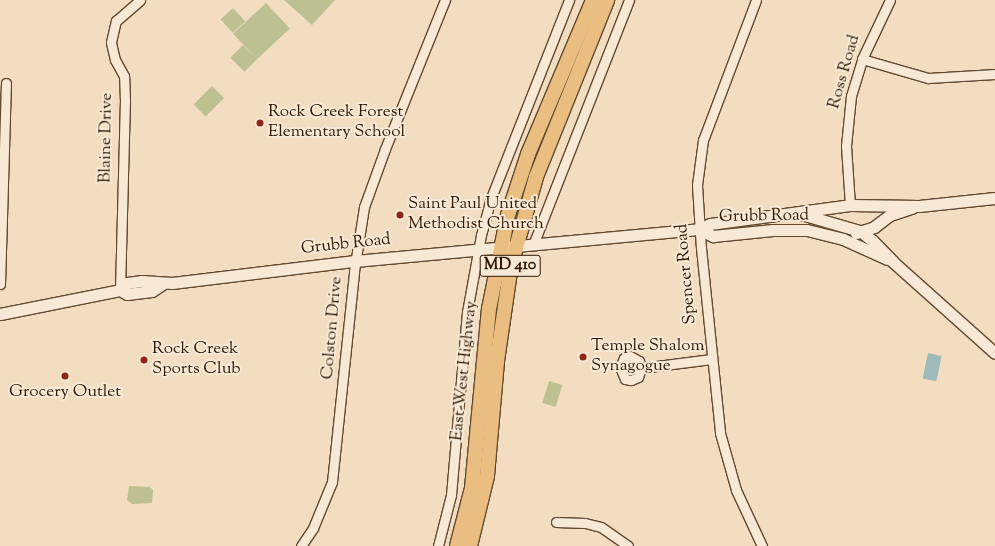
<!DOCTYPE html>
<html>
<head>
<meta charset="utf-8">
<style>
	body { margin:0 }
	#map { position:relative; width:995px; height:546px; overflow:hidden; background:#f3ddc0; font-family:"Sorts Mill Goudy",serif }
	div>[style] { position:absolute }
	.green>* { inset:0; background:#bdc091; transform-origin:0 0 }
	.water>* { inset:0; background:#9ebabb; transform-origin:0 0 }
	.roads { filter:drop-shadow(1px 0 #624930) drop-shadow(-1px 0 #624930) drop-shadow(0 1px #624930) drop-shadow(0 -1px #624930) }
	.minor>* { height:9px; margin:-4.5px; padding:0 4.5px; transform-origin:4.5px; border-radius:4.5px; background:#f7e9d6 }
	.tertiary>* { height:11px; margin:-5.5px; padding:0 5.5px; transform-origin:5.5px; border-radius:5.5px; background:#f7e9d6 }
	.primary>* { height:14px; margin:-7px; padding:0 7px; transform-origin:7px; border-radius:7px; background:#eabe80 }
	.dots>* { width:11px; height:11px; translate:-50% -50%; box-sizing:border-box; border:2px solid #f7e9d6; border-radius:50% }
	span { translate:-50% -50%; white-space:nowrap; text-align:center; line-height:1.15; -webkit-text-stroke:4px #f7e9d6; paint-order:stroke }
	.shield-label span { padding:1px 3px; background:#f7e9d6; border:1px solid; border-radius:3px; -webkit-text-stroke-width:0 }
	.shield-label { font-size:16px; color:#311800; font-weight:700 }
	.street-label { font-size:17px; color:#311800 }
	.poi-label { font-size:17px; color:#311800 }
	.left { translate:0 -50%; text-align:left }
</style>
</head>
<body>
<div id="map">
	<div class="green">
		<div style="clip-path:polygon(284px 0,335px 0,312px 25px)"></div>
		<div style="left:266px;top:3px;width:35px;height:45px;rotate:47deg"></div>
		<div style="left:233px;top:8px;width:18px;height:17px;rotate:47deg"></div>
		<div style="left:243px;top:45px;width:20px;height:18px;rotate:45deg"></div>
		<div style="left:212px;top:86px;width:17px;height:26px;rotate:45deg"></div>
		<div style="left:549px;top:381px;width:14px;height:23px;rotate:17deg"></div>
		<div style="clip-path:polygon(129px 486px,150px 487px,153px 490px,152px 503px,132px 504px,127px 500px)"></div>
	</div>
	<div class="water">
		<div style="left:928px;top:353px;width:14px;height:26px;rotate:12deg"></div>
	</div>
	<div class="roads">
		<div class="minor">
			<div style="left:756px;top:0;width:150px;rotate:110.7deg"></div>
			<div style="left:703px;top:140px;width:45px;rotate:97.6deg"></div>
			<div style="left:697px;top:185px;width:63px;rotate:86.4deg"></div>
			<div style="left:701px;top:248px;width:186px;rotate:84.1deg"></div>
			<div style="left:720px;top:433px;width:59px;rotate:74.3deg"></div>
			<div style="left:736px;top:490px;width:62px;rotate:65.1deg"></div>
			<div style="left:862px;top:59px;width:69px;rotate:16.1deg"></div>
			<div style="left:928px;top:78px;width:67px;rotate:-3.4deg"></div>
			<div style="left:850px;top:205px;width:59px;rotate:-93.9deg"></div>
			<div style="left:846px;top:146px;width:50px;rotate:-84.3deg"></div>
			<div style="left:851px;top:96px;width:39px;rotate:-73deg"></div>
			<div style="left:862px;top:59px;width:65px;rotate:-64.6deg"></div>
			<div style="left:533px;top:245px;width:263px;rotate:-68.6deg"></div>
			<div style="left:0;top:284px;width:201px;rotate:-88.3deg"></div>
			<div style="left:120px;top:290px;width:189px;rotate:-88.5deg"></div>
			<div style="left:125px;top:101px;width:25px;rotate:-92deg"></div>
			<div style="left:124px;top:76px;width:18px;rotate:-119deg"></div>
			<div style="left:115px;top:60px;width:18px;rotate:-103deg"></div>
			<div style="left:111px;top:42px;width:22px;rotate:-77deg"></div>
			<div style="left:116px;top:21px;width:32px;rotate:-41deg"></div>
			<div style="left:641px;top:368px;width:9px;rotate:108deg"></div>
			<div style="left:638px;top:377px;width:8px;rotate:157deg"></div>
			<div style="left:631px;top:380px;width:6px;rotate:-171deg"></div>
			<div style="left:625px;top:379px;width:13px;rotate:-113deg"></div>
			<div style="left:620px;top:367px;width:10px;rotate:-66deg"></div>
			<div style="left:624px;top:358px;width:6px;rotate:-18deg"></div>
			<div style="left:630px;top:356px;width:10px;rotate:29deg"></div>
			<div style="left:639px;top:361px;width:7px;rotate:74deg"></div>
			<div style="left:641px;top:368px;width:71px;rotate:-7.3deg"></div>
			<div style="left:556px;top:522px;width:29px;rotate:2deg"></div>
			<div style="left:585px;top:523px;width:16px;rotate:14deg"></div>
			<div style="left:601px;top:527px;width:33px;rotate:35deg"></div>
			<div style="left:301px;top:546px;width:22px;rotate:-56deg"></div>
			<div style="left:313px;top:528px;width:50px;rotate:-67.6deg"></div>
			<div style="left:332px;top:482px;width:212px;rotate:-84deg"></div>
			<div style="left:354px;top:271px;width:65px;rotate:-81.1deg"></div>
			<div style="left:364px;top:207px;width:62px;rotate:-70.1deg"></div>
			<div style="left:385px;top:149px;width:161px;rotate:-68.1deg"></div>
			<div style="left:438px;top:546px;width:53px;rotate:-75.7deg"></div>
			<div style="left:451px;top:495px;width:184px;rotate:-85deg"></div>
			<div style="left:467px;top:312px;width:78px;rotate:-79.7deg"></div>
			<div style="left:481px;top:235px;width:38px;rotate:-75deg"></div>
			<div style="left:491px;top:198px;width:213px;rotate:-68.5deg"></div>
		</div>
		<div class="tertiary">
			<div style="left:801px;top:214px;width:61px;rotate:16.1deg"></div>
			<div style="left:860px;top:231px;width:16px;rotate:38deg"></div>
			<div style="left:873px;top:241px;width:28px;rotate:46deg"></div>
			<div style="left:892px;top:261px;width:138px;rotate:41.8deg"></div>
			<div style="left:699px;top:229px;width:16px;rotate:27deg"></div>
			<div style="left:713px;top:236px;width:60px;rotate:-5.7deg"></div>
			<div style="left:773px;top:230px;width:34px"></div>
			<div style="left:807px;top:230px;width:37px;rotate:14deg"></div>
			<div style="left:843px;top:239px;width:48px;rotate:24.4deg"></div>
			<div style="left:856px;top:233px;width:19px;rotate:-18deg"></div>
			<div style="left:874px;top:227px;width:20px;rotate:-37deg"></div>
			<div style="left:890px;top:215px;width:23px;rotate:-18deg"></div>
			<div style="left:120px;top:290px;width:8px;rotate:30deg"></div>
			<div style="left:127px;top:294px;width:25px;rotate:-7deg"></div>
			<div style="left:152px;top:291px;width:14px;rotate:-34deg"></div>
			<div style="left:0;top:314px;width:122px;rotate:-11.3deg"></div>
			<div style="left:120px;top:290px;width:10px;rotate:-45deg"></div>
			<div style="left:127px;top:283px;width:15px;rotate:-8deg"></div>
			<div style="left:142px;top:281px;width:30px;rotate:4deg"></div>
			<div style="left:172px;top:283px;width:184px;rotate:-6.9deg"></div>
			<div style="left:355px;top:261px;width:345px;rotate:-5.3deg"></div>
			<div style="left:699px;top:229px;width:12px;rotate:-24deg"></div>
			<div style="left:710px;top:224px;width:141px;rotate:-7.7deg"></div>
			<div style="left:850px;top:205px;width:69px;rotate:0.8deg"></div>
			<div style="left:919px;top:206px;width:76px;rotate:-6deg"></div>
		</div>
		<div class="primary">
			<div style="left:457px;top:546px;width:60px;rotate:-75.5deg"></div>
			<div style="left:472px;top:488px;width:180px;rotate:-84.6deg"></div>
			<div style="left:489px;top:309px;width:96px;rotate:-78.6deg"></div>
			<div style="left:508px;top:215px;width:64px;rotate:-71.8deg"></div>
			<div style="left:528px;top:154px;width:167px;rotate:-67.1deg"></div>
			<div style="left:470px;top:546px;width:72px;rotate:-76.3deg"></div>
			<div style="left:487px;top:476px;width:115px;rotate:-85deg"></div>
			<div style="left:497px;top:361px;width:97px;rotate:-81.7deg"></div>
			<div style="left:511px;top:265px;width:91px;rotate:-74.1deg"></div>
			<div style="left:536px;top:177px;width:191px;rotate:-68.1deg"></div>
		</div>
	</div>
	<div class="dots">
		<div style="left:260px;top:123px;background:#8f2418"></div>
		<div style="left:400px;top:215px;background:#8f2418"></div>
		<div style="left:583px;top:357px;background:#8f2418"></div>
		<div style="left:144px;top:360px;background:#8f2418"></div>
		<div style="left:65px;top:376px;background:#8f2418"></div>
	</div>
	<div class="shield-label">
		<span style="left:510px;top:266px">MD 410</span>
	</div>
	<div class="street-label">
		<span style="left:845px;top:72px;rotate:-74deg">Ross Road</span>
		<span style="left:107px;top:138px;rotate:-89deg">Blaine Drive</span>
		<span style="left:764px;top:217px;rotate:-1deg">Grubb Road</span>
		<span style="left:346px;top:245px;rotate:-6deg">Grubb Road</span>
		<span style="left:687px;top:274px;rotate:-95deg">Spencer Road</span>
		<span style="left:333px;top:328px;rotate:-85deg">Colston Drive</span>
		<span style="left:465px;top:371px;rotate:-84deg">East-West Highway</span>
	</div>
	<div class="poi-label">
		<span class="left" style="left:268px;top:123px">Rock Creek Forest<br>Elementary School</span>
		<span class="left" style="left:408px;top:215px">Saint Paul United<br>Methodist Church</span>
		<span class="left" style="left:591px;top:357px">Temple Shalom<br>Synagogue</span>
		<span class="left" style="left:152px;top:360px">Rock Creek<br>Sports Club</span>
		<span style="left:65px;top:393px">Grocery Outlet</span>
	</div>
</div>
</body>
</html>
